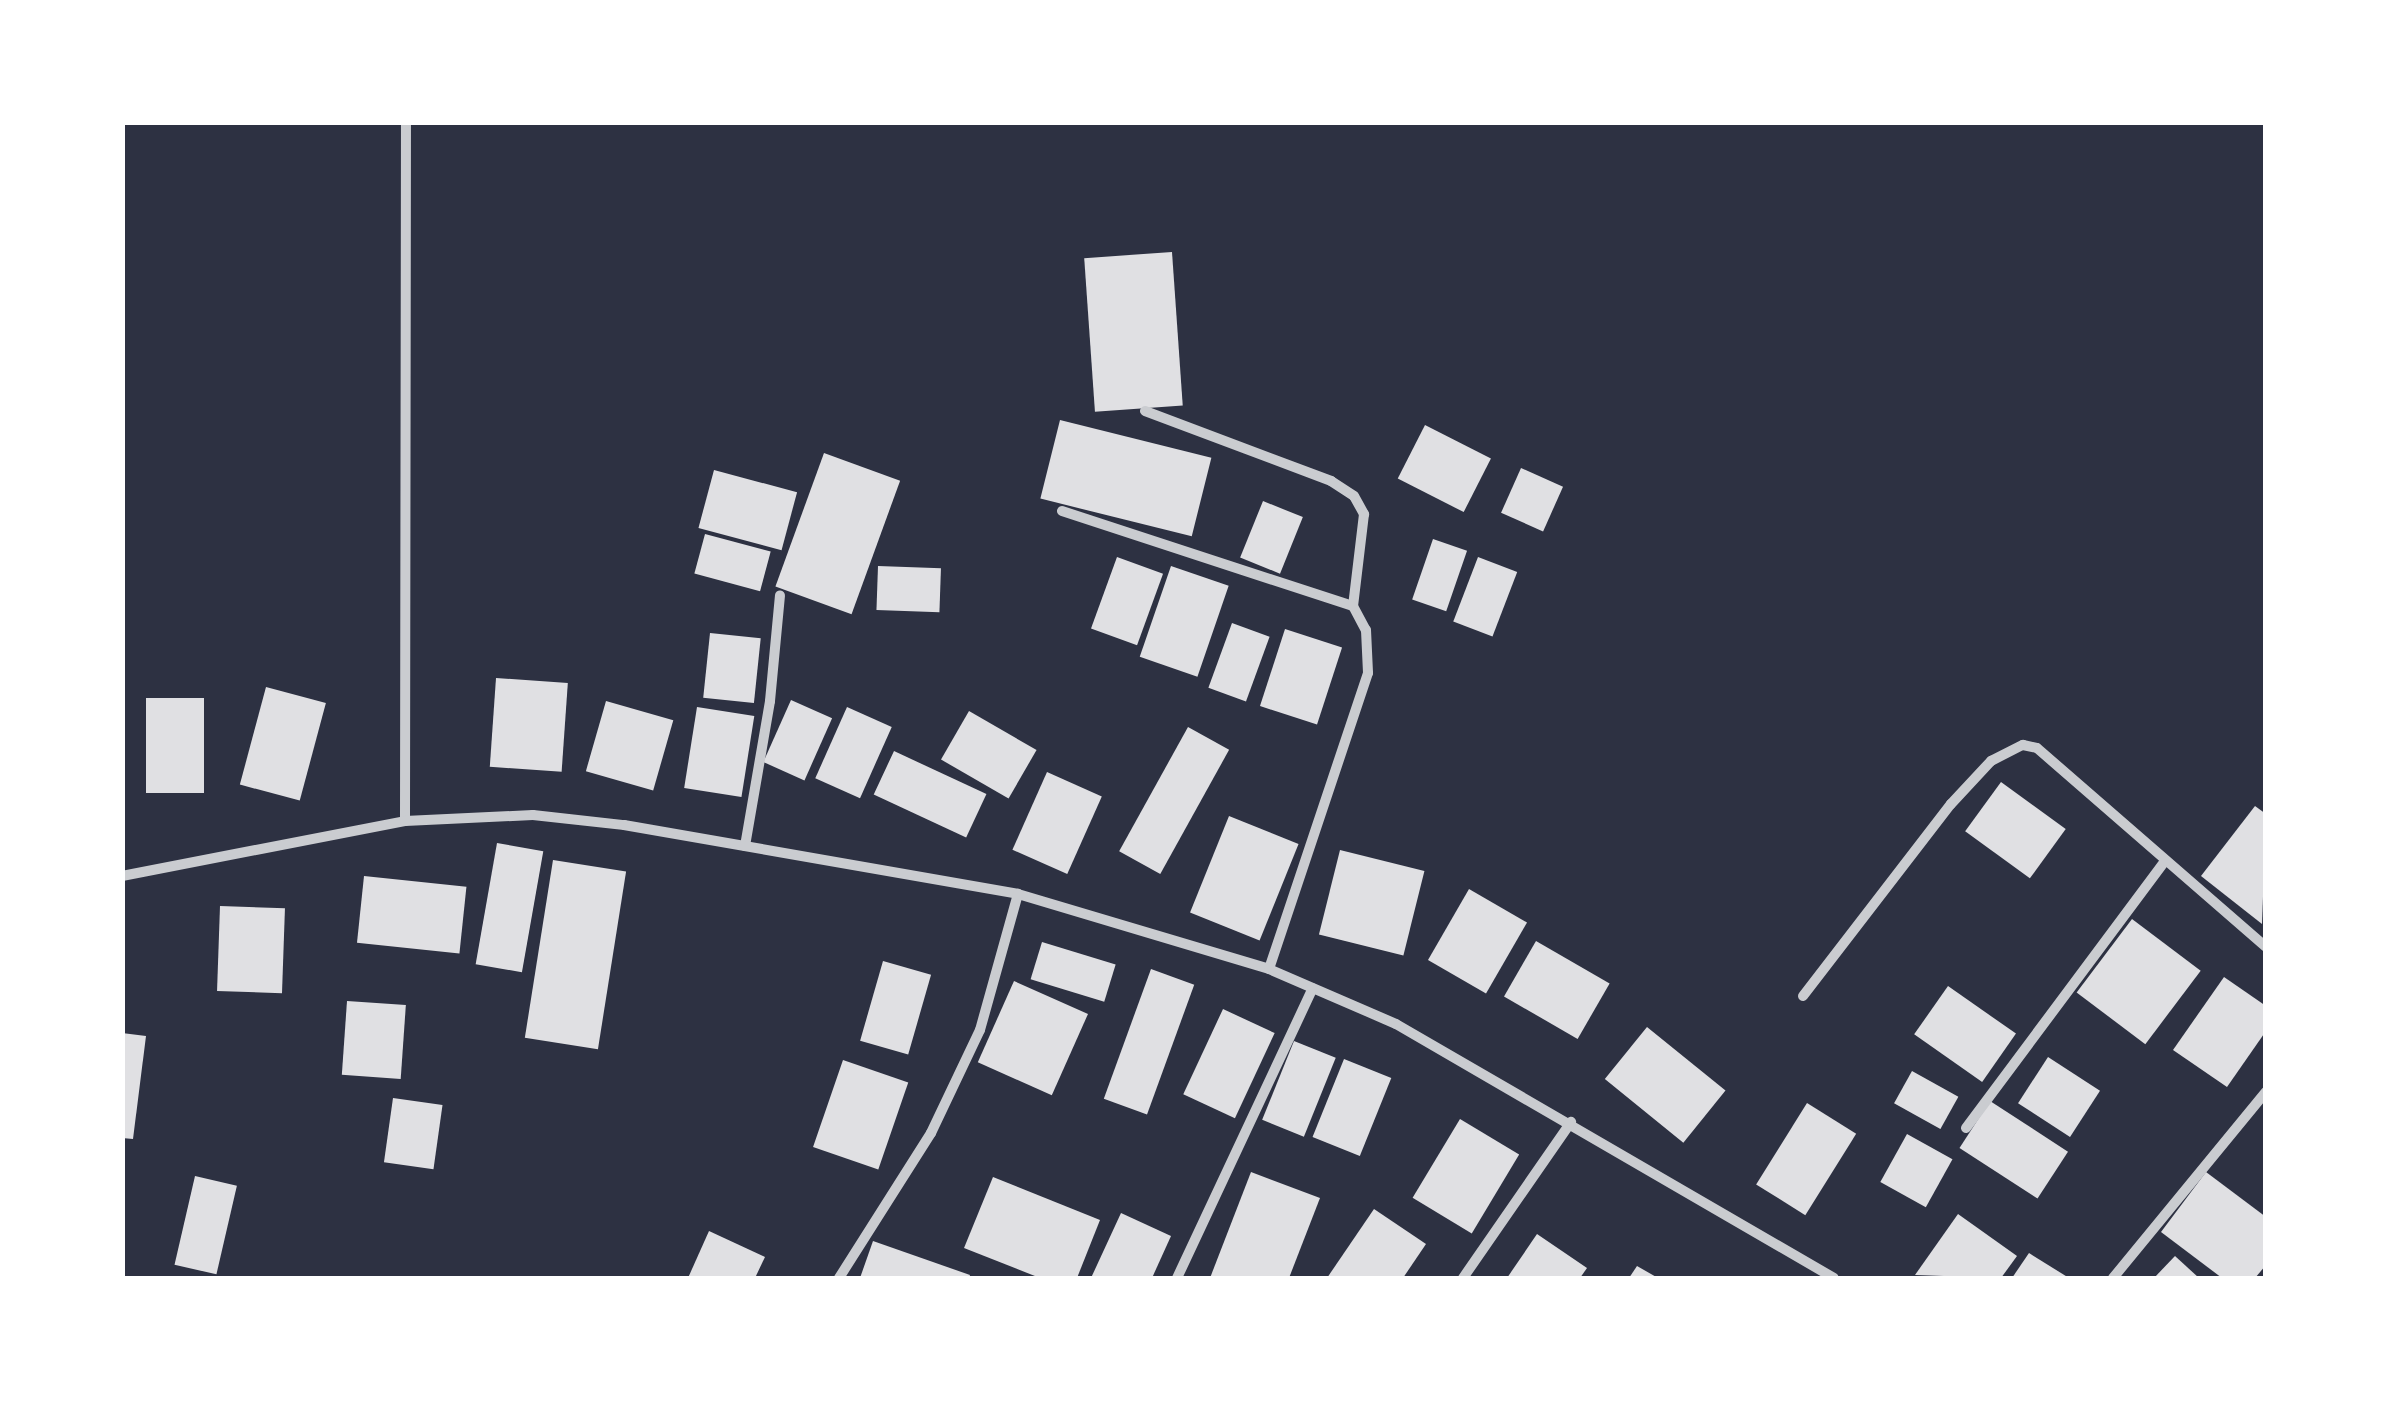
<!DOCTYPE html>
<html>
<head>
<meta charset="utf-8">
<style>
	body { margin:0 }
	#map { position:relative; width:2388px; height:1401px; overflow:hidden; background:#2d3142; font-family:Cabin,sans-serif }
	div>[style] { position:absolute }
	.building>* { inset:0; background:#e0e0e3; transform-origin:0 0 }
	.minor>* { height:10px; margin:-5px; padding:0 5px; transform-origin:5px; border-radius:5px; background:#caccd0 }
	span { translate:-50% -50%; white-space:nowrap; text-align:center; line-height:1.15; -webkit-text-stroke:10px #fff; paint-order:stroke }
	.frame { position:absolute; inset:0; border:125px solid #fff; pointer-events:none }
</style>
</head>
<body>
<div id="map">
	<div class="building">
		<div style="left:1172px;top:252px;width:154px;height:88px;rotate:86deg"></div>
		<div style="left:1060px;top:420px;width:156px;height:81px;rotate:14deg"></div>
		<div style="left:1425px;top:425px;width:74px;height:60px;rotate:27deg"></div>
		<div style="left:824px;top:453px;width:81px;height:142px;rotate:20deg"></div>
		<div style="left:1521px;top:468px;width:46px;height:49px;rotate:24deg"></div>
		<div style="left:714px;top:470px;width:86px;height:60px;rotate:15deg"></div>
		<div style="left:1263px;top:501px;width:43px;height:61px;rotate:22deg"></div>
		<div style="left:705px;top:534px;width:68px;height:41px;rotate:15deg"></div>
		<div style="left:1433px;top:539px;width:36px;height:64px;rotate:19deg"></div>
		<div style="left:1117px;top:557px;width:49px;height:76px;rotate:20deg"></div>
		<div style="left:1478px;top:557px;width:42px;height:69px;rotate:21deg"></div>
		<div style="left:878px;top:566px;width:63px;height:44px;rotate:2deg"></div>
		<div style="left:1171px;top:566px;width:61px;height:96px;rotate:19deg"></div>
		<div style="left:1232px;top:623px;width:40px;height:69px;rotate:20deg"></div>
		<div style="left:1285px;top:629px;width:60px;height:81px;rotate:18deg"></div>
		<div style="left:710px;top:633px;width:51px;height:65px;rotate:6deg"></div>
		<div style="left:496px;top:678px;width:72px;height:89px;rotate:4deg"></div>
		<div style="left:266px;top:687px;width:62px;height:101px;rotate:15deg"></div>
		<div style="left:146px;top:698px;width:58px;height:95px"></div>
		<div style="left:791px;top:700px;width:45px;height:68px;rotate:24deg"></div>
		<div style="left:606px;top:701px;width:70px;height:73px;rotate:16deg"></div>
		<div style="left:697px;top:707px;width:58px;height:82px;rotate:9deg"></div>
		<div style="left:847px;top:707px;width:49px;height:78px;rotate:24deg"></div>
		<div style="left:969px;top:711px;width:78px;height:56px;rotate:30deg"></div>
		<div style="left:1188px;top:727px;width:47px;height:142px;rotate:29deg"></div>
		<div style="left:894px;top:751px;width:102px;height:48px;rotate:25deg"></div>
		<div style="left:1047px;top:772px;width:60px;height:85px;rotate:24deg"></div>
		<div style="left:2001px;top:782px;width:80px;height:61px;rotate:36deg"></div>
		<div style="clip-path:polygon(2255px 806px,2266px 814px,2262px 924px,2201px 876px)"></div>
		<div style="left:1229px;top:816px;width:75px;height:104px;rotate:22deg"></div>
		<div style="left:497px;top:843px;width:47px;height:123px;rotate:10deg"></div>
		<div style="left:1340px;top:850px;width:87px;height:87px;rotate:14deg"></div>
		<div style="left:553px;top:860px;width:74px;height:180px;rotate:9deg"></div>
		<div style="left:364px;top:876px;width:103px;height:67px;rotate:6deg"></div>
		<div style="left:1469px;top:889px;width:67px;height:82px;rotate:30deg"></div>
		<div style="left:220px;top:906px;width:65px;height:85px;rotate:2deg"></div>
		<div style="left:2132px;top:919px;width:86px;height:92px;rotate:37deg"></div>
		<div style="left:1536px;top:941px;width:85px;height:64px;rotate:30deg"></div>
		<div style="left:1042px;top:942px;width:77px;height:39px;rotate:17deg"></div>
		<div style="left:883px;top:961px;width:50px;height:83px;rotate:16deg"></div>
		<div style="left:1151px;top:969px;width:46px;height:138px;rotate:20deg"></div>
		<div style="clip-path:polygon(2224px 977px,2266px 1006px,2266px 1031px,2227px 1087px,2173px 1050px)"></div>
		<div style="left:1014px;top:981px;width:81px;height:89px;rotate:24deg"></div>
		<div style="left:1948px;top:986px;width:83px;height:59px;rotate:35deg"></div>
		<div style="left:347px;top:1001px;width:59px;height:74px;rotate:4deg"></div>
		<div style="left:1223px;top:1009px;width:57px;height:94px;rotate:25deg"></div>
		<div style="left:1647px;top:1027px;width:101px;height:67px;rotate:39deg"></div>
		<div style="clip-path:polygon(122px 1033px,146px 1036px,133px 1139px,122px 1138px)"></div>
		<div style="left:1294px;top:1041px;width:45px;height:85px;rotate:22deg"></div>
		<div style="left:2048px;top:1057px;width:62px;height:55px;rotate:33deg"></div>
		<div style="left:1344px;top:1059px;width:51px;height:84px;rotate:22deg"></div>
		<div style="left:843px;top:1060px;width:69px;height:92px;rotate:19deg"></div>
		<div style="left:1912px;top:1071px;width:53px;height:37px;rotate:29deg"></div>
		<div style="left:393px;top:1098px;width:50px;height:65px;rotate:8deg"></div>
		<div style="left:1990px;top:1101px;width:93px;height:56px;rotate:33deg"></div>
		<div style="left:1807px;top:1103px;width:58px;height:96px;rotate:32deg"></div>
		<div style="left:1460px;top:1119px;width:69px;height:92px;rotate:31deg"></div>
		<div style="left:1907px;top:1134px;width:52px;height:55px;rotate:29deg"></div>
		<div style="clip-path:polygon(1251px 1172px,1320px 1198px,1289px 1278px,1210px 1278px)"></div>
		<div style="clip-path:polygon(2206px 1172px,2266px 1217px,2266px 1265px,2255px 1278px,2222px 1278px,2161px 1232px)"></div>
		<div style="left:195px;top:1176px;width:43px;height:91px;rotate:13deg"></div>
		<div style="clip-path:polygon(993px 1177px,1100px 1220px,1077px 1278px,1040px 1278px,964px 1248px)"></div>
		<div style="clip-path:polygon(1374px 1209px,1426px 1244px,1403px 1278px,1327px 1278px)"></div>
		<div style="clip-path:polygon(1121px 1213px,1171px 1236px,1152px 1278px,1091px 1278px)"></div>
		<div style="clip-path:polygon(1958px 1214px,2017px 1256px,2001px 1278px,1915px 1275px)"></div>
		<div style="clip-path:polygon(709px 1231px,765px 1257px,755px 1278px,688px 1278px)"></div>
		<div style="clip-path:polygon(1537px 1234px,1587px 1268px,1580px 1278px,1507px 1278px)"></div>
		<div style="clip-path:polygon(873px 1241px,970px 1275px,969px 1278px,860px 1278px)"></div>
		<div style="clip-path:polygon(2029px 1253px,2069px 1278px,2012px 1278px)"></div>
		<div style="clip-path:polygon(2175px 1256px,2199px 1278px,2154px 1278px)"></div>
		<div style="clip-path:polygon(1637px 1266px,1658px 1278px,1629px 1278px)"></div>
	</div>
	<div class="minor">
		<div style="left:1145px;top:411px;width:199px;rotate:20.6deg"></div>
		<div style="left:1331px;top:481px;width:27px;rotate:33deg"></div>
		<div style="left:1354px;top:496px;width:21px;rotate:61deg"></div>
		<div style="left:1364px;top:514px;width:93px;rotate:96.8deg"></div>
		<div style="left:1062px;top:511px;width:306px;rotate:18.1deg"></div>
		<div style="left:1353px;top:606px;width:27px;rotate:62deg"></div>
		<div style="left:1366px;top:630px;width:43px;rotate:87.3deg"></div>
		<div style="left:1368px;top:673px;width:312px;rotate:108.5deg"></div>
		<div style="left:405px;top:821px;width:699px;rotate:-89.92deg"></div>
		<div style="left:745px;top:846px;width:147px;rotate:-80.2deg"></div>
		<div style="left:770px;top:701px;width:106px;rotate:-84.6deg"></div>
		<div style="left:122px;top:876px;width:288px;rotate:-11deg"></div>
		<div style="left:405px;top:821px;width:128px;rotate:-2.7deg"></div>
		<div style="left:533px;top:815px;width:92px;rotate:6.3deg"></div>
		<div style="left:624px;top:825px;width:400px;rotate:9.9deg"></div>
		<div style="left:1018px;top:894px;width:262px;rotate:16.6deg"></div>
		<div style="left:1269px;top:969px;width:138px;rotate:23.4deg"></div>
		<div style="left:1396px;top:1024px;width:506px;rotate:30.11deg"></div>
		<div style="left:1803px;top:996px;width:242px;rotate:-52.4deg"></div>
		<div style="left:1951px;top:804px;width:59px;rotate:-47.1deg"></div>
		<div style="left:1991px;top:761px;width:36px;rotate:-27deg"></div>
		<div style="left:2023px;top:745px;width:14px;rotate:12deg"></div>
		<div style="left:2037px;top:748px;width:303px;rotate:41deg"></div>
		<div style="left:1966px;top:1128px;width:332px;rotate:-53.3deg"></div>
		<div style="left:839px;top:1278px;width:172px;rotate:-57.6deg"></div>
		<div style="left:931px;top:1133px;width:114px;rotate:-64.6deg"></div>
		<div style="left:980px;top:1030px;width:141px;rotate:-74.4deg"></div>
		<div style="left:1177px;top:1278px;width:320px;rotate:-64.9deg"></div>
		<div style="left:1463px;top:1278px;width:190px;rotate:-55.3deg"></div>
		<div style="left:2113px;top:1278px;width:241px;rotate:-50.6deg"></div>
	</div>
	<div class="frame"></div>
</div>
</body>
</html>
